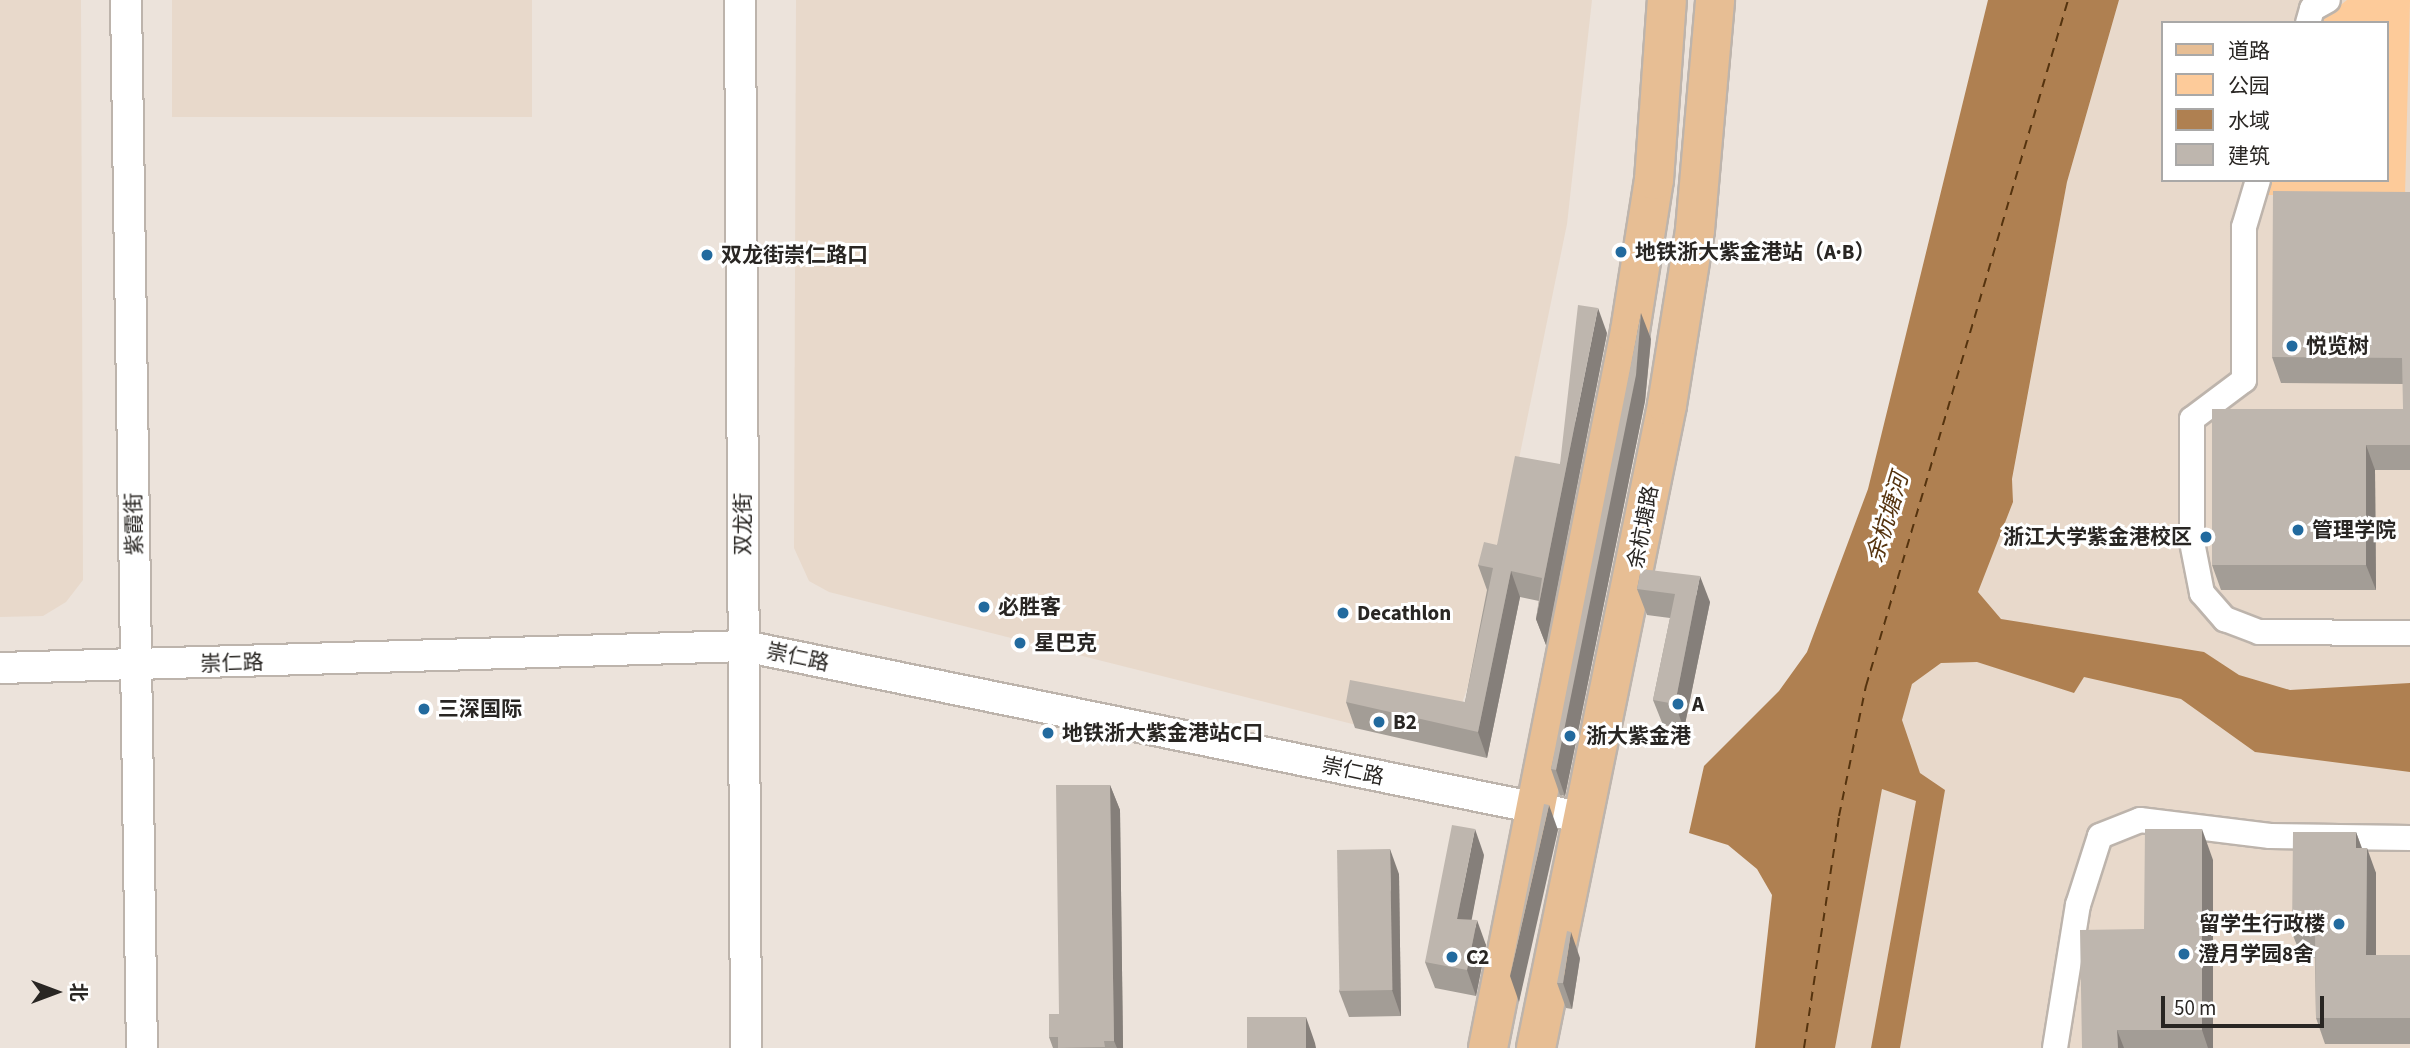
<!DOCTYPE html>
<html>
<head>
<meta charset="utf-8">
<style>
	body { margin:0 }
	#map { position:relative; width:2410px; height:1048px; overflow:hidden; background:#ece3db; font-family:"Source Sans 3","Noto Sans SC",sans-serif }
	div>[style] { position:absolute }
	.built>* { inset:0; background:#e8d9cb; transform-origin:0 0 }
	.green>* { inset:0; background:#fdcb9a }
	.water>* { inset:0; background:#af8051 }
	.ferry>* { height:2px; margin-top:-1px; transform-origin:0; background:repeating-linear-gradient(90deg,#55330e 0 9px,transparent 0 16px) }
	.roads { filter:drop-shadow(2px 0 #bdb4ac) drop-shadow(-2px 0 #bdb4ac) drop-shadow(0 2px #bdb4ac) drop-shadow(0 -2px #bdb4ac) }
	.minor>* { height:24px; margin:-12px; padding:0 12px; transform-origin:12px; border-radius:12px; background:#fff }
	.tertiary>* { height:30px; margin:-15px; padding:0 15px; transform-origin:15px; border-radius:15px; background:#fff }
	.primary>* { height:38px; margin:-19px; padding:0 19px; transform-origin:19px; border-radius:19px; background:#e7be94 }
	.wall>* { inset:0; background:#a39d96 }
	.shaded-wall>* { inset:0; background:#857f7a }
	.building>* { inset:0; background:#beb6ae; transform-origin:0 0 }
	.dots>* { width:19px; height:19px; translate:-50% -50%; box-sizing:border-box; border:4px solid #fff; border-radius:50% }
	span { translate:-50% -50%; white-space:nowrap; text-align:center; line-height:1.15; -webkit-text-stroke:6px #fff; paint-order:stroke }
	.poi-label { font-size:21px; color:#292623; font-weight:700 }
	.left { translate:0 -50%; text-align:left }
	.right { translate:-100% -50%; text-align:right }
	.street-label { font-size:21px; color:#292623 }
	.water-label { font-size:23px; color:#55330e; font-style:italic }
	.legend { position:absolute; left:2161px; top:21px; width:228px; height:161px; box-sizing:border-box; background:#fff; border:2px solid #a9a8a7; margin:0; padding:9px 12px; list-style:none; font-size:21px; color:#292623 }
	.legend li { display:flex; align-items:center; gap:14px; height:35px }
	.legend b { width:35px; border:2px solid #a9a8a7 }
	.north { position:absolute; left:21px; top:957px; width:70px; height:70px; -webkit-text-stroke:5px #fff; paint-order:stroke; rotate:90deg; font-size:19px; font-weight:700; line-height:28px; text-align:center; color:#292623 }
	.north::after { content:''; display:block; margin:auto; width:24px; height:32px; background:#292623; clip-path:polygon(50% 0,100% 100%,50% 72%,0 100%) }
	.scale { position:absolute; left:2161px; top:996px; width:163px; height:32px; box-sizing:border-box; border:4px solid #292623; border-top:0; padding-left:9px; font-size:21px; line-height:24px; white-space:nowrap; color:#292623; -webkit-text-stroke:5px #fff; paint-order:stroke }
</style>
</head>
<body>
<div id="map">
	<div class="built">
		<div style="clip-path:polygon(0 0,81px 0,83px 580px,66px 602px,43px 616px,0 617px)"></div>
		<div style="left:172px;top:0;width:360px;height:117px"></div>
		<div style="clip-path:polygon(796px 0,1592px 0,1567px 224px,1478px 659px,1454px 725px,1412px 739px,829px 592px,809px 581px,794px 548px)"></div>
		<div style="clip-path:polygon(evenodd,2119px 0,2410px 0,2410px 1048px,1835px 1048px,1881px 788px,1912px 684px,2013px 502px,2012px 480px,2067px 182px,2119px 0,2163px 23px,2387px 23px,2387px 180px,2163px 180px,2163px 23px)"></div>
	</div>
	<div class="green">
		<div style="clip-path:polygon(2347px 0,2410px 0,2405px 195px,2266px 195px,2270px 180px,2387px 180px,2387px 23px,2318px 23px)"></div>
	</div>
	<div class="water">
		<div style="clip-path:polygon(1988px 0,2119px 0,2067px 182px,2012px 479px,2013px 502px,1978px 592px,2001px 619px,2204px 652px,2239px 675px,2290px 690px,2410px 683px,2410px 772px,2255px 752px,2181px 699px,2084px 677px,2074px 693px,1977px 662px,1941px 663px,1912px 684px,1902px 720px,1920px 773px,1945px 790px,1900px 1048px,1871px 1048px,1916px 801px,1882px 789px,1835px 1048px,1755px 1048px,1772px 895px,1757px 869px,1728px 845px,1689px 833px,1704px 766px,1779px 691px,1807px 652px,1868px 489px)"></div>
	</div>
	<div class="ferry">
		<div style="left:1804px;top:1048px;width:235px;rotate:-81.4deg"></div>
		<div style="left:1839px;top:816px;width:133px;rotate:-78.3deg"></div>
		<div style="left:1866px;top:686px;width:715px;rotate:-73.59deg"></div>
	</div>
	<div class="roads">
		<div class="minor">
			<div style="left:2308px;top:23px;width:15px;rotate:-74deg"></div>
			<div style="left:2312px;top:9px;width:18px;rotate:-29deg"></div>
			<div style="left:2258px;top:180px;width:49px;rotate:106.6deg"></div>
			<div style="left:2244px;top:227px;width:153px;rotate:90deg"></div>
			<div style="left:2244px;top:380px;width:65px;rotate:143.1deg"></div>
			<div style="left:2192px;top:419px;width:123px;rotate:90deg"></div>
			<div style="left:2192px;top:542px;width:52px;rotate:78.9deg"></div>
			<div style="left:2202px;top:593px;width:35px;rotate:49deg"></div>
			<div style="left:2225px;top:619px;width:36px;rotate:21deg"></div>
			<div style="left:2259px;top:632px;width:151px;rotate:0.4deg"></div>
			<div style="left:2055px;top:1048px;width:145px;rotate:-80.9deg"></div>
			<div style="left:2078px;top:905px;width:72px;rotate:-72.3deg"></div>
			<div style="left:2100px;top:836px;width:43px;rotate:-21.8deg"></div>
			<div style="left:2140px;top:820px;width:131px;rotate:7deg"></div>
			<div style="left:2270px;top:836px;width:140px;rotate:0.8deg"></div>
		</div>
		<div class="tertiary">
			<div style="left:126px;top:0;width:1048px;rotate:89.13deg"></div>
			<div style="left:740px;top:0;width:1048px;rotate:89.67deg"></div>
			<div style="left:0;top:668px;width:744px;rotate:-1.69deg"></div>
			<div style="left:744px;top:646px;width:853px;rotate:11.56deg"></div>
		</div>
		<div class="primary">
			<div style="left:1488px;top:1048px;width:731px;rotate:-78.8deg"></div>
			<div style="left:1630px;top:331px;width:153px;rotate:-81deg"></div>
			<div style="left:1654px;top:180px;width:180px;rotate:-85.9deg"></div>
			<div style="left:1536px;top:1048px;width:656px;rotate:-78.48deg"></div>
			<div style="left:1667px;top:405px;width:177px;rotate:-80.9deg"></div>
			<div style="left:1695px;top:230px;width:231px;rotate:-85deg"></div>
		</div>
	</div>
	<div class="wall">
		<div style="clip-path:polygon(2410px 192px,2410px 470px,2375px 470px,2376px 590px,2221px 590px,2212px 565px,2403px 409px,2403px 384px,2281px 383px,2272px 357px)"></div>
		<div style="clip-path:polygon(1607px 333px,1546px 645px,1536px 619px,1539px 601px,1520px 597px,1487px 758px,1355px 728px,1346px 702px,1465px 702px,1487px 590px,1478px 565px,1497px 545px,1560px 464px)"></div>
		<div style="clip-path:polygon(1651px 339px,1645px 401px,1565px 796px,1560px 795px,1551px 769px)"></div>
		<div style="clip-path:polygon(1641px 569px,1710px 602px,1684px 729px,1663px 725px,1653px 700px,1670px 618px,1647px 615px,1637px 589px)"></div>
		<div style="clip-path:polygon(1110px 785px,1120px 810px,1123px 1048px,1053px 1048px,1049px 1037px,1059px 1014px)"></div>
		<div style="clip-path:polygon(2356px 832px,2362px 848px,2376px 873px,2376px 955px,2410px 955px,2410px 1044px,2325px 1044px,2316px 1018px,2315px 958px,2302px 958px,2292px 933px)"></div>
		<div style="clip-path:polygon(1484px 855px,1471px 920px,1486px 945px,1476px 996px,1435px 988px,1425px 962px)"></div>
		<div style="clip-path:polygon(2213px 860px,2213px 1048px,2082px 1048px,2144px 929px)"></div>
		<div style="clip-path:polygon(1399px 874px,1401px 1016px,1349px 1017px,1339px 991px)"></div>
		<div style="clip-path:polygon(1580px 958px,1572px 1009px,1566px 1008px,1557px 983px)"></div>
	</div>
	<div class="shaded-wall">
		<div style="clip-path:polygon(1598px 308px,1607px 333px,1546px 645px,1536px 619px)"></div>
		<div style="clip-path:polygon(1641px 313px,1651px 339px,1645px 401px,1565px 796px,1556px 770px)"></div>
		<div style="clip-path:polygon(2366px 445px,2375px 470px,2376px 590px,2366px 565px)"></div>
		<div style="clip-path:polygon(1511px 571px,1520px 597px,1487px 758px,1478px 732px)"></div>
		<div style="clip-path:polygon(1700px 576px,1710px 602px,1684px 729px,1675px 704px)"></div>
		<div style="clip-path:polygon(1110px 785px,1120px 810px,1123px 1048px,1117px 1048px,1114px 1041px)"></div>
		<div style="clip-path:polygon(1549px 805px,1558px 830px,1519px 1002px,1510px 976px)"></div>
		<div style="clip-path:polygon(1475px 829px,1484px 855px,1467px 944px,1457px 919px)"></div>
		<div style="clip-path:polygon(2202px 829px,2213px 860px,2213px 1048px,2208px 1048px,2202px 1030px)"></div>
		<div style="clip-path:polygon(2356px 832px,2365px 858px,2356px 848px)"></div>
		<div style="clip-path:polygon(2367px 848px,2376px 873px,2376px 981px,2366px 955px)"></div>
		<div style="clip-path:polygon(1390px 849px,1399px 874px,1401px 1016px,1392px 990px)"></div>
		<div style="clip-path:polygon(1477px 920px,1486px 945px,1476px 996px,1467px 970px)"></div>
		<div style="clip-path:polygon(1571px 932px,1580px 958px,1572px 1009px,1563px 983px)"></div>
		<div style="clip-path:polygon(1306px 1017px,1315px 1043px,1316px 1048px,1306px 1048px)"></div>
		<div style="clip-path:polygon(2117px 1030px,2124px 1048px,2118px 1048px)"></div>
	</div>
	<div class="building">
		<div style="clip-path:polygon(2273px 191px,2410px 192px,2410px 445px,2366px 445px,2366px 565px,2212px 565px,2212px 409px,2403px 409px,2402px 358px,2272px 357px)"></div>
		<div style="clip-path:polygon(1578px 305px,1598px 308px,1536px 619px,1542px 578px,1511px 571px,1478px 732px,1346px 702px,1350px 680px,1465px 702px,1493px 568px,1478px 565px,1484px 542px,1497px 545px,1515px 456px,1560px 464px)"></div>
		<div style="clip-path:polygon(1641px 313px,1636px 375px,1556px 770px,1551px 769px)"></div>
		<div style="clip-path:polygon(1641px 569px,1700px 576px,1675px 704px,1653px 700px,1675px 594px,1637px 589px)"></div>
		<div style="clip-path:polygon(1056px 785px,1110px 785px,1114px 1041px,1104px 1041px,1105px 1047px,1058px 1048px,1058px 1037px,1049px 1037px,1049px 1014px,1059px 1014px)"></div>
		<div style="clip-path:polygon(1544px 804px,1549px 805px,1510px 976px)"></div>
		<div style="clip-path:polygon(1452px 825px,1475px 829px,1457px 919px,1477px 920px,1467px 970px,1425px 962px)"></div>
		<div style="clip-path:polygon(2145px 829px,2202px 829px,2202px 1030px,2117px 1030px,2118px 1048px,2082px 1048px,2080px 930px,2144px 929px)"></div>
		<div style="clip-path:polygon(2293px 832px,2356px 832px,2356px 848px,2367px 848px,2366px 955px,2410px 955px,2410px 1018px,2316px 1018px,2315px 933px,2292px 933px)"></div>
		<div style="left:1390px;top:849px;width:141px;height:53px;rotate:89deg"></div>
		<div style="clip-path:polygon(1567px 931px,1571px 932px,1563px 983px,1557px 983px)"></div>
		<div style="left:1306px;top:1017px;width:31px;height:59px;rotate:90deg"></div>
	</div>
	<div class="dots">
		<div style="left:1621px;top:252px;background:#226a9e"></div>
		<div style="left:707px;top:255px;background:#226a9e"></div>
		<div style="left:2292px;top:346px;background:#226a9e"></div>
		<div style="left:2298px;top:530px;background:#226a9e"></div>
		<div style="left:2206px;top:537px;background:#226a9e"></div>
		<div style="left:984px;top:607px;background:#226a9e"></div>
		<div style="left:1343px;top:613px;background:#226a9e"></div>
		<div style="left:1020px;top:643px;background:#226a9e"></div>
		<div style="left:1678px;top:704px;background:#226a9e"></div>
		<div style="left:424px;top:709px;background:#226a9e"></div>
		<div style="left:1379px;top:722px;background:#226a9e"></div>
		<div style="left:1048px;top:733px;background:#226a9e"></div>
		<div style="left:1570px;top:736px;background:#226a9e"></div>
		<div style="left:2339px;top:924px;background:#226a9e"></div>
		<div style="left:2184px;top:954px;background:#226a9e"></div>
		<div style="left:1452px;top:957px;background:#226a9e"></div>
	</div>
	<div class="poi-label">
		<span class="left" style="left:1635px;top:252px">地铁浙大紫金港站（A·B）</span>
		<span class="left" style="left:721px;top:255px">双龙街崇仁路口</span>
		<span class="left" style="left:2306px;top:346px">悦览树</span>
		<span class="left" style="left:2312px;top:530px">管理学院</span>
		<span class="right" style="left:2192px;top:537px">浙江大学紫金港校区</span>
		<span class="left" style="left:998px;top:607px">必胜客</span>
		<span class="left" style="left:1357px;top:613px">Decathlon</span>
		<span class="left" style="left:1034px;top:643px">星巴克</span>
		<span class="left" style="left:1692px;top:704px">A</span>
		<span class="left" style="left:438px;top:709px">三深国际</span>
		<span class="left" style="left:1393px;top:722px">B2</span>
		<span class="left" style="left:1062px;top:733px">地铁浙大紫金港站C口</span>
		<span class="left" style="left:1586px;top:736px">浙大紫金港</span>
		<span class="right" style="left:2325px;top:924px">留学生行政楼</span>
		<span class="left" style="left:2198px;top:954px">澄月学园8舍</span>
		<span class="left" style="left:1466px;top:957px">C2</span>
	</div>
	<div class="street-label">
		<span style="left:134px;top:524px;rotate:-91deg">紫霞街</span>
		<span style="left:743px;top:524px;rotate:-90deg">双龙街</span>
		<span style="left:1643px;top:527px;rotate:-79deg">余杭塘路</span>
		<span style="left:798px;top:657px;rotate:12deg">崇仁路</span>
		<span style="left:232px;top:663px;rotate:-2deg">崇仁路</span>
		<span style="left:1353px;top:771px;rotate:12deg">崇仁路</span>
	</div>
	<div class="water-label">
		<span style="left:1888px;top:518px;rotate:-73deg">余杭塘河</span>
	</div>
	<ul class="legend">
	<li><b style="height:9px;background:#e7be94"></b>道路</li>
	<li><b style="height:19px;background:#fdcb9a"></b>公园</li>
	<li><b style="height:19px;background:#af8051"></b>水域</li>
	<li><b style="height:19px;background:#beb6ae"></b>建筑</li>
	</ul>
	<div class="north">北</div>
	<div class="scale">50 m</div>
</div>
</body>
</html>
